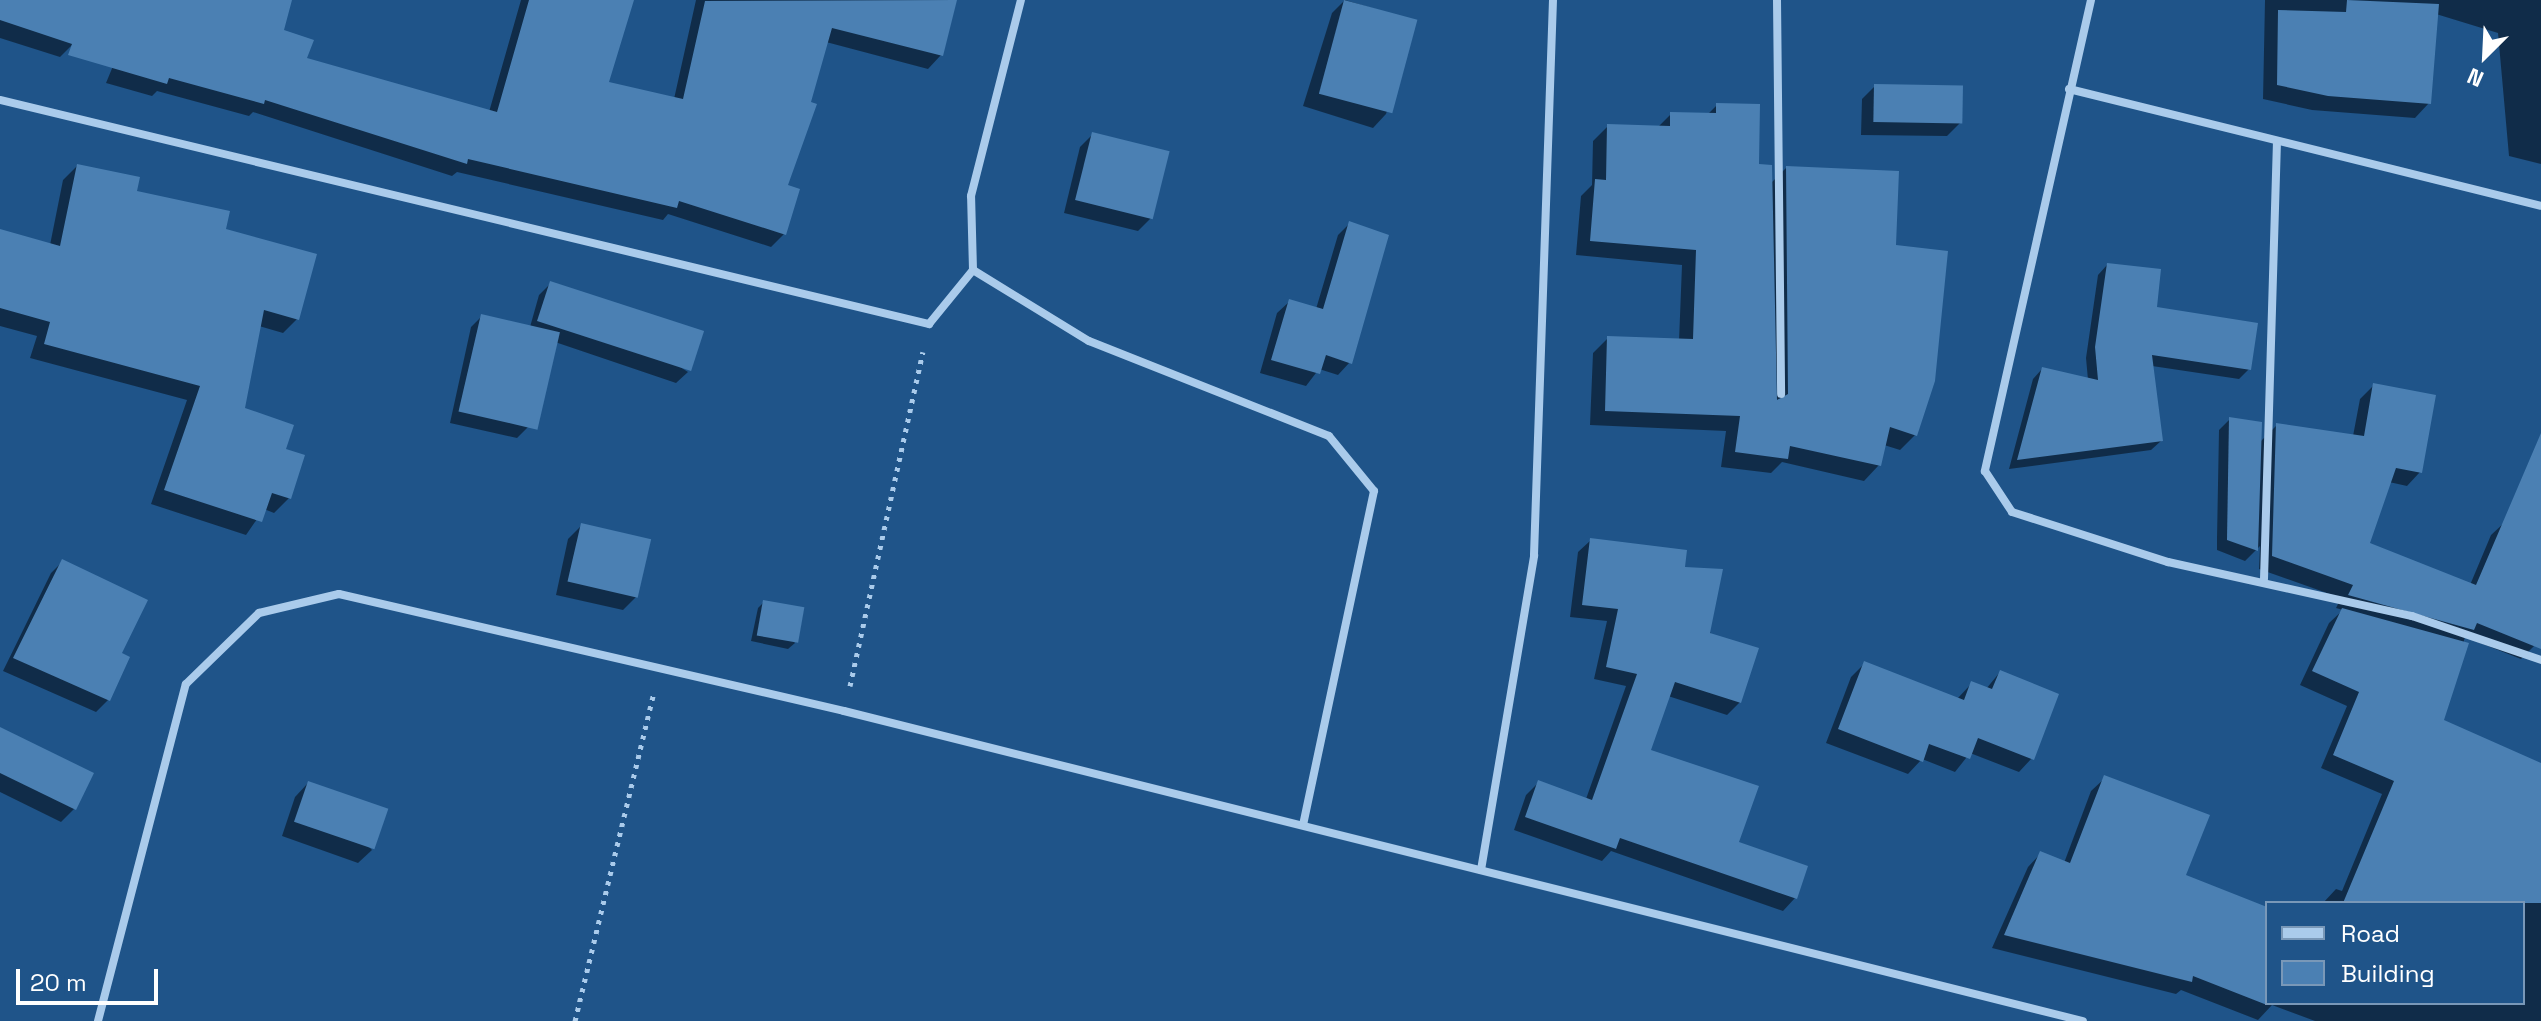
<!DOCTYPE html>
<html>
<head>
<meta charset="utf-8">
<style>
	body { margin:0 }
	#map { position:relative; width:2541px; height:1021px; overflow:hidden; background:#1f5489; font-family:"Space Grotesk",sans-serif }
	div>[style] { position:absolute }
	.shadow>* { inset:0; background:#0007 }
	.building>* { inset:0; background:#4b80b3; transform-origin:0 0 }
	.path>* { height:5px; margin-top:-2.5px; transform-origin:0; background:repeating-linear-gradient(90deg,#aacbeb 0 4px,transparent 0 10px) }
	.minor>* { height:8px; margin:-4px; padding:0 4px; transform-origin:4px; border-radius:4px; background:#aacbeb }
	span { translate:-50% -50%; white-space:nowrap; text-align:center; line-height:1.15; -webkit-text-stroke:7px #1f5489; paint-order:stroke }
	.legend { position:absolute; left:2265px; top:901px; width:260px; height:104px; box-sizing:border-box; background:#1f5489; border:2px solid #7998b8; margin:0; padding:10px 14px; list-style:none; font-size:24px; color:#fff }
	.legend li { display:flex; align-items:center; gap:16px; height:40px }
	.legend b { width:40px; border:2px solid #7998b8 }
	.north { position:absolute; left:2445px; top:16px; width:80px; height:80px; -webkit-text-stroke:6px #1f5489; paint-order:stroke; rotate:204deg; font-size:22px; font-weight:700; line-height:32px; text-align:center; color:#fff }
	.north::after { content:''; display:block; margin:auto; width:28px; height:36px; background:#fff; clip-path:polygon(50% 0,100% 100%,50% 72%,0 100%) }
	.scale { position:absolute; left:16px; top:969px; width:142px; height:36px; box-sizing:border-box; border:4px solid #fff; border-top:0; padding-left:10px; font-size:24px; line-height:28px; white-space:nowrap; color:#fff; -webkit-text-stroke:6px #1f5489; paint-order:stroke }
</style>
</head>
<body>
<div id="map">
	<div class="shadow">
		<div style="clip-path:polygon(0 0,86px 0,73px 44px,60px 57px,0 38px)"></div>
		<div style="clip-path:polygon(186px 0,275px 0,282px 31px,305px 60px,489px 112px,521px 0,631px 0,607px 83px,674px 99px,696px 0,955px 0,941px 55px,928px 69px,826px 42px,786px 186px,784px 234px,771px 247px,668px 214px,663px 220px,457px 172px,452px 176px,253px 112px,249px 116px,157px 91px,152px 96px,106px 83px,120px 49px)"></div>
		<div style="clip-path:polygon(1345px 0,1415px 21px,1386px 114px,1373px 128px,1303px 106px,1332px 13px)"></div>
		<div style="clip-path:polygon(2265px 0,2541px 0,2541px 164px,2509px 156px,2498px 33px,2436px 14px,2429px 103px,2415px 118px,2312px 110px,2263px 99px)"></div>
		<div style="clip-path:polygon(1875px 86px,1960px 123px,1947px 136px,1861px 135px,1862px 99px)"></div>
		<div style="clip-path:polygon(1717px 105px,1770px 184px,1786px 168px,1894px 247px,1915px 435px,1900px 450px,1884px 445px,1879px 465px,1864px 481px,1782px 462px,1771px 473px,1721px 467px,1726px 431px,1590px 425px,1593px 353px,1608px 338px,1679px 341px,1682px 265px,1576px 255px,1581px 196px,1592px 185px,1593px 141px,1608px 126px,1657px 128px,1671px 114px,1707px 115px)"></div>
		<div style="clip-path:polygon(1093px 134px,1151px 218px,1138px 231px,1064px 213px,1080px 147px)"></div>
		<div style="clip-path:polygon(77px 166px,224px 231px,297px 319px,283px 333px,259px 326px,243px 410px,284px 451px,289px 498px,274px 513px,264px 509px,246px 535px,151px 504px,187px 400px,30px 358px,37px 336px,0 326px,0 232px,50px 245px,63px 180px)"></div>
		<div style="clip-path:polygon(1350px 223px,1350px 362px,1338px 375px,1319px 369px,1306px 386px,1260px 373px,1277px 313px,1290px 301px,1316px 309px,1338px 235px)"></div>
		<div style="clip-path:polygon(2107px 265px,2155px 309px,2249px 369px,2239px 379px,2152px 366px,2161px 441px,2151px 450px,2009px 469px,2033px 379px,2042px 369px,2088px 380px,2086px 358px,2098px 275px)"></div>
		<div style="clip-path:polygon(550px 284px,688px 372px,676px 383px,555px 342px,528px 427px,517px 438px,450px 423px,471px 327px,482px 316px,530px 327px,539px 295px)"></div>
		<div style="clip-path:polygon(2374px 385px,2420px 472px,2407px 486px,2389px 482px,2367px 544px,2470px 585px,2491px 535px,2505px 522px,2541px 538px,2541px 629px,2534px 646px,2521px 659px,2465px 637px,2441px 721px,2541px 765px,2541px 1021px,2315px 1021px,2272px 1005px,2258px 1020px,2181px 990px,2176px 994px,1992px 948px,2028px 867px,2041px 853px,2064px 863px,2091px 791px,2105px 778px,2183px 876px,2267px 909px,2267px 1003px,2523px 1003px,2523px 903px,2323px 903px,2336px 889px,2342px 891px,2382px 794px,2321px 768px,2347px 706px,2300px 685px,2329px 623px,2343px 610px,2336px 608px,2341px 598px,2259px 569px,2260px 546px,2245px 561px,2217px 550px,2217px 538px,2248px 550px,2217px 538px,2219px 430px,2230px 419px,2259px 443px,2276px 426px,2353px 436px,2360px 399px)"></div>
		<div style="clip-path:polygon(581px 526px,636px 597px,623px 610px,556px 595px,568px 539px)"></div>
		<div style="clip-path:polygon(1591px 540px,1683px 569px,1740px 702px,1727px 715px,1668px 696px,1649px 751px,1736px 843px,1805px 867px,1795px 898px,1783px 911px,1611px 851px,1602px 861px,1514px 830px,1526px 795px,1539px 782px,1586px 799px,1626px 686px,1594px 679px,1607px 621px,1570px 617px,1578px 552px)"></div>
		<div style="clip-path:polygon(63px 561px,119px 654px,127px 658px,108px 700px,96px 712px,3px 671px,51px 573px)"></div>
		<div style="clip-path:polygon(764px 602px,795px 643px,788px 649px,751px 641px,758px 608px)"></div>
		<div style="clip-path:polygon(1864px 664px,1957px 699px,1972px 683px,1986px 689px,2000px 672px,2032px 758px,2019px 772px,1970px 753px,1955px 772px,1922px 759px,1908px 774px,1826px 743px,1851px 677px)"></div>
		<div style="clip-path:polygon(0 729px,92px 774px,74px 809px,61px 822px,0 792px)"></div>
		<div style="clip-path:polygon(308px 783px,372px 850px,358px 863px,282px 836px,295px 797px)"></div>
	</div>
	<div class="building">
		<div style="clip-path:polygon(0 0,292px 0,284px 30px,314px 40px,307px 58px,497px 112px,529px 0,634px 0,609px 82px,683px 99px,705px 1px,957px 0,943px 56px,832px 28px,811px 102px,817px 104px,788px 185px,800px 189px,786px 235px,679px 201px,677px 208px,468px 159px,467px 164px,265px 100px,264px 104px,169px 78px,167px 84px,68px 55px,72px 44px,0 20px)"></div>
		<div style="left:1344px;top:0;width:76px;height:97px;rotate:15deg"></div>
		<div style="clip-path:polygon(2347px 0,2439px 4px,2431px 104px,2328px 96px,2277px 85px,2278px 10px,2346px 12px)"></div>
		<div style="left:1874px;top:84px;width:89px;height:38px;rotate:1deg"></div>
		<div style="clip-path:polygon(1716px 103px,1760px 104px,1759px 164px,1772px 165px,1777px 400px,1788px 394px,1786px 166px,1899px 171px,1896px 245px,1948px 251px,1935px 381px,1917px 436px,1890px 427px,1881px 466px,1790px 446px,1788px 459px,1735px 452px,1740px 416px,1605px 411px,1607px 336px,1693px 339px,1696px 250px,1590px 241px,1595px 179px,1606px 180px,1607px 124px,1670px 126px,1670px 112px,1716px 113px)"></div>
		<div style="left:1092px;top:132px;width:80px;height:70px;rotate:14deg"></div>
		<div style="clip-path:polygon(77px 164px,140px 177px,137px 191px,230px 211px,226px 229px,317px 254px,299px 320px,264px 310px,245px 408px,294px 425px,286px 449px,305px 455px,291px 499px,272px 493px,262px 522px,164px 490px,200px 386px,44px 344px,50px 322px,0 308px,0 229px,60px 246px)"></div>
		<div style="clip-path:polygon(1349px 221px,1389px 235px,1352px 364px,1326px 355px,1320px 374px,1271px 360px,1289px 299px,1323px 309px)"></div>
		<div style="clip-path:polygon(2107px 263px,2161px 269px,2157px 307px,2258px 323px,2251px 370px,2152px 355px,2163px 441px,2017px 460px,2042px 367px,2098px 380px,2095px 347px)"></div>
		<div style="left:550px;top:281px;width:162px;height:42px;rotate:18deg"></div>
		<div style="left:481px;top:314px;width:81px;height:100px;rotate:13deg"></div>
		<div style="clip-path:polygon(2373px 383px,2436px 395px,2422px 473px,2396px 468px,2370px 543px,2476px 585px,2541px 433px,2541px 649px,2477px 623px,2474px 630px,2348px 595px,2353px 585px,2272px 556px,2276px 423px,2364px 436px)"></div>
		<div style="clip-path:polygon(2229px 417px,2262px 422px,2258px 551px,2227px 540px)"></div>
		<div style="left:581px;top:523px;width:72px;height:60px;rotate:13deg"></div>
		<div style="clip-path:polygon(1590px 538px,1687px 550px,1685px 567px,1723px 569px,1710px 633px,1759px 648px,1741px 703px,1675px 682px,1651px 750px,1759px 786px,1739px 842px,1808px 866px,1797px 899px,1620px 838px,1616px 849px,1525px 817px,1538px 780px,1592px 800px,1637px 674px,1606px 667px,1618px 609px,1582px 605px)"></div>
		<div style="clip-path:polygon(62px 559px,148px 600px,122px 653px,130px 657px,110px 701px,13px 658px)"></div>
		<div style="left:763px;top:600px;width:42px;height:36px;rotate:10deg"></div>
		<div style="clip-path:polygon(2342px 608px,2469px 643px,2444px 720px,2541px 763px,2541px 903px,2343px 903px,2394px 781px,2333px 755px,2359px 692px,2312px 671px)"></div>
		<div style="clip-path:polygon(1864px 661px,1964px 700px,1971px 681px,1992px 689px,2000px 670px,2059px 694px,2034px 760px,1978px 738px,1970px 759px,1929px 744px,1923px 762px,1838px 729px)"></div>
		<div style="clip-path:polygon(0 727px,94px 773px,76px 810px,0 773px)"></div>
		<div style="clip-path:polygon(2104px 775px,2210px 815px,2186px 875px,2267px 907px,2267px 1005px,2193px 976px,2192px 982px,2004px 935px,2040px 851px,2070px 863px)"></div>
		<div style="left:308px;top:781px;width:85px;height:43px;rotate:19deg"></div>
	</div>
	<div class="path">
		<div style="left:850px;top:686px;width:342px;rotate:-77.7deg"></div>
		<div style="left:575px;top:1021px;width:335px;rotate:-76.5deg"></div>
	</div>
	<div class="minor">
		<div style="left:1777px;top:0;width:394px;rotate:89.4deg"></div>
		<div style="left:2091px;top:0;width:483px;rotate:102.7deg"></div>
		<div style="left:1985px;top:471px;width:49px;rotate:56.6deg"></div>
		<div style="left:2012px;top:512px;width:164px;rotate:17.8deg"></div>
		<div style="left:2168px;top:562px;width:250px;rotate:12.5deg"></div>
		<div style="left:2412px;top:616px;width:136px;rotate:18.8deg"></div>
		<div style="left:2069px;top:89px;width:486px;rotate:13.9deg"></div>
		<div style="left:0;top:100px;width:956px;rotate:13.56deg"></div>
		<div style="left:929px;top:324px;width:70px;rotate:-50.8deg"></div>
		<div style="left:973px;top:270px;width:74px;rotate:-91.5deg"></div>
		<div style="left:971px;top:196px;width:202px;rotate:-75.7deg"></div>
		<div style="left:973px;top:270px;width:136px;rotate:31.5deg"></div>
		<div style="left:1089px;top:341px;width:258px;rotate:21.6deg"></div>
		<div style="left:1329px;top:436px;width:71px;rotate:50.7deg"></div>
		<div style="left:1374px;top:491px;width:341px;rotate:102deg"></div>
		<div style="left:2264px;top:579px;width:438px;rotate:-88.3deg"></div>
		<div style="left:1481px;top:870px;width:319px;rotate:-80.4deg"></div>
		<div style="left:1534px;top:555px;width:555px;rotate:-88.04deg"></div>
		<div style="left:98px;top:1021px;width:348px;rotate:-75.4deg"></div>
		<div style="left:186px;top:684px;width:102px;rotate:-44.2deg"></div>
		<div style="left:259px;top:613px;width:82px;rotate:-13.4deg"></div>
		<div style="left:339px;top:594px;width:518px;rotate:13.04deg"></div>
		<div style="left:844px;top:711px;width:1277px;rotate:14.05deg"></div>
	</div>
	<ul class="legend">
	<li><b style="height:10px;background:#aacbeb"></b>Road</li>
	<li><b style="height:22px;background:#4b80b3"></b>Building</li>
	</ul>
	<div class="north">N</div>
	<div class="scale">20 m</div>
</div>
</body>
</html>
